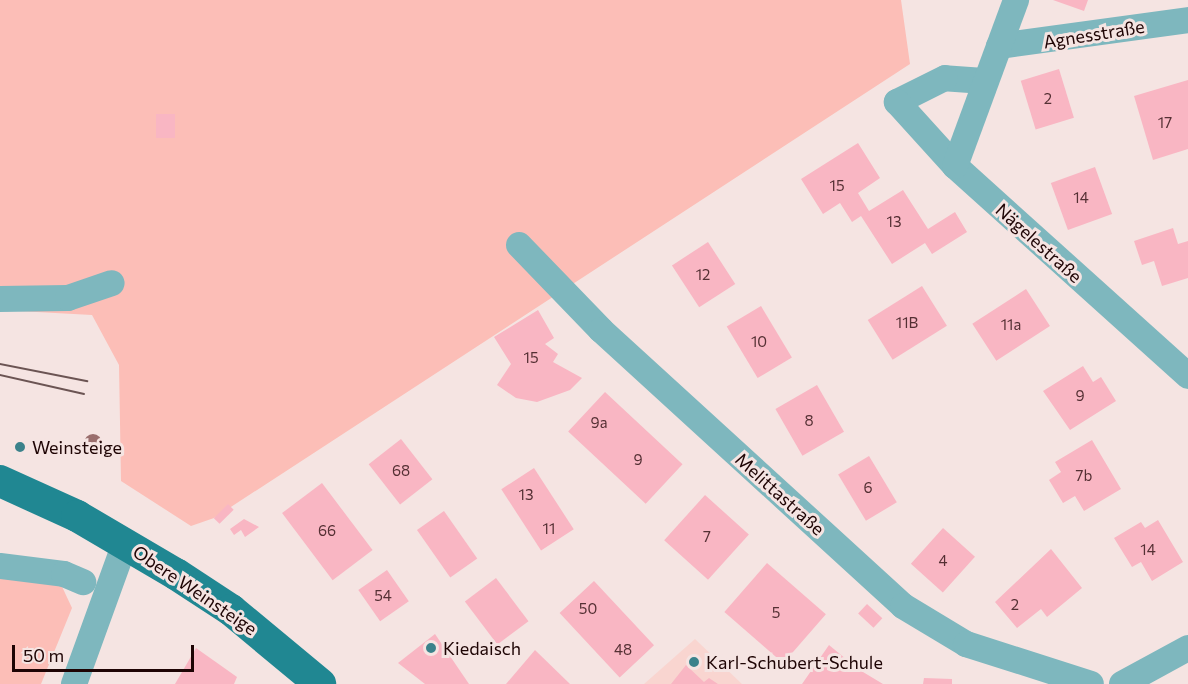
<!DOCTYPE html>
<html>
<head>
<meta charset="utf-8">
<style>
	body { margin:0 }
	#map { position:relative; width:1188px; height:684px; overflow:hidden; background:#f5e4e2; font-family:Commissioner,sans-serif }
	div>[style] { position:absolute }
	.built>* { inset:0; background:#f9d5d0 }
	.green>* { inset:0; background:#fcbeb7 }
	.building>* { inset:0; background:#f9b6c3; transform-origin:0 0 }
	.minor>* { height:26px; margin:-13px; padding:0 13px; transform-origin:13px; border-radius:13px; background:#7eb7be }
	.major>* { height:32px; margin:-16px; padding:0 16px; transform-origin:16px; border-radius:16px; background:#208792 }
	.tram>* { height:1.5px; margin:-0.75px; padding:0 0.75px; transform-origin:0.75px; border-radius:0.75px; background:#6b5453 }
	.trees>* { width:18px; height:18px; margin:-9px; border-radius:50%; background:#9a6e6d }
	.dots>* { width:16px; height:16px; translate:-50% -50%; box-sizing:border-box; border:3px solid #f5e4e2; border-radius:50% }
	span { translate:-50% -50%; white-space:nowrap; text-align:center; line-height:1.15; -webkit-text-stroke:6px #f5e4e2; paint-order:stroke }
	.number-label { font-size:15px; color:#553034 }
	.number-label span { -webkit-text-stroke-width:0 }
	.street-label { font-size:18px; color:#1e0404 }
	.poi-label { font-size:18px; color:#1e0404 }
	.left { translate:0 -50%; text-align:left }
	.scale { position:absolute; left:12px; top:645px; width:182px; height:27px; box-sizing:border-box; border:3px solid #1e0404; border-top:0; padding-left:8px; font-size:18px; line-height:21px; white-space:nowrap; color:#1e0404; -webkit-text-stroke:4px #f5e4e2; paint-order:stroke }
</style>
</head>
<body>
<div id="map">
	<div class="built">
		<div style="clip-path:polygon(695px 639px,742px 684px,644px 684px)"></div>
	</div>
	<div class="green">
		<div style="clip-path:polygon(0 0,901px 0,910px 64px,214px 518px,191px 526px,121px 481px,119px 365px,92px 315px,0 310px)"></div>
		<div style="clip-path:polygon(0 573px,58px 578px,72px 608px,41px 684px,0 684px)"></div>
	</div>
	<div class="building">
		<div style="clip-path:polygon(1053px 0,1088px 0,1084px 11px)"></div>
		<div style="left:1059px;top:69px;width:51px;height:40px;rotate:73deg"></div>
		<div style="clip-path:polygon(1188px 80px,1188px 149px,1153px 160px,1134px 96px)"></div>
		<div style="left:175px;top:114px;width:24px;height:19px;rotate:90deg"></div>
		<div style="clip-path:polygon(858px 143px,880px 178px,858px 193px,869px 211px,903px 190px,928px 229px,955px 212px,967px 232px,932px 254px,925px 243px,892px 264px,861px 216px,852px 222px,840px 203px,823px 214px,801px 179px)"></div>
		<div style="left:1095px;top:167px;width:50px;height:47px;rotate:70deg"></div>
		<div style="clip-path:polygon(1173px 228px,1178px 244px,1188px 241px,1188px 278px,1162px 286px,1154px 261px,1142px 265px,1134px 241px)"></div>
		<div style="left:708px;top:242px;width:50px;height:43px;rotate:57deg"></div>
		<div style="left:922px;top:286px;width:47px;height:64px;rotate:58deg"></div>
		<div style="left:1026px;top:289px;width:44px;height:64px;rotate:57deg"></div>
		<div style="left:761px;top:306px;width:60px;height:40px;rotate:59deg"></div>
		<div style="clip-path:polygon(538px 310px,554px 338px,545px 344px,558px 354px,553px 362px,582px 378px,570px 390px,537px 402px,516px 398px,497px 385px,511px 364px,494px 337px)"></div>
		<div style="clip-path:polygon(1083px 366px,1093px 382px,1101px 377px,1116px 401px,1070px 430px,1043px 391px)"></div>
		<div style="left:817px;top:385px;width:54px;height:48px;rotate:60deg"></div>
		<div style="left:605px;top:392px;width:106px;height:54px;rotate:43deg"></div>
		<div style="left:401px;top:439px;width:51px;height:41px;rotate:52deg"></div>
		<div style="clip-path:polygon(1092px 440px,1121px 489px,1084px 511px,1075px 496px,1063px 503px,1049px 480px,1061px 472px,1055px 462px)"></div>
		<div style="left:869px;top:456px;width:54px;height:36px;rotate:59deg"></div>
		<div style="left:534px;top:468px;width:73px;height:39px;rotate:57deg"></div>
		<div style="left:322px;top:483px;width:84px;height:50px;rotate:53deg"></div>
		<div style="left:705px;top:495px;width:59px;height:61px;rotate:42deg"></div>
		<div style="left:228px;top:504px;width:8px;height:20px;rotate:45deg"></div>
		<div style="left:444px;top:511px;width:58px;height:33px;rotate:55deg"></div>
		<div style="clip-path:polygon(244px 519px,259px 527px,245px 537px,241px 530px,234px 535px,230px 529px)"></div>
		<div style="clip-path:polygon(1158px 520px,1183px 562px,1152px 581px,1141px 562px,1132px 567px,1114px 538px,1141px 522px,1145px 528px)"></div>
		<div style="left:943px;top:528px;width:43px;height:48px;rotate:42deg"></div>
		<div style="clip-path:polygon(1051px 549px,1082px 588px,1047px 617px,1041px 609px,1017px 628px,995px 602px)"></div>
		<div style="left:767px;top:563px;width:78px;height:65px;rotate:41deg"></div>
		<div style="left:387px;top:570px;width:38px;height:35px;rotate:55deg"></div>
		<div style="left:496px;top:578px;width:54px;height:39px;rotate:53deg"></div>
		<div style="left:594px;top:581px;width:88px;height:47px;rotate:47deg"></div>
		<div style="left:867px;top:604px;width:21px;height:13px;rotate:43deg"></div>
		<div style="clip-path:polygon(435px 634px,469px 684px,425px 684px,398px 663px)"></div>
		<div style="clip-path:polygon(829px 645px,858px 669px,883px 684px,802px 684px)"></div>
		<div style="clip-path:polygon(196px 648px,237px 677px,234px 684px,175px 684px)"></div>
		<div style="clip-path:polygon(535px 650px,570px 684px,506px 684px)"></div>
		<div style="clip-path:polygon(686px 665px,704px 682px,709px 678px,718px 684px,671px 684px)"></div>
		<div style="clip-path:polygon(924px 678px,952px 679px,952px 684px,923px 684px)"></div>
	</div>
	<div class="minor">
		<div style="left:999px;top:46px;width:191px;rotate:-7.8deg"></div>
		<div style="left:984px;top:81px;width:39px;rotate:-176deg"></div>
		<div style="left:945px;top:78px;width:54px;rotate:153.4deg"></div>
		<div style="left:897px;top:102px;width:86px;rotate:47.8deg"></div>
		<div style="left:955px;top:166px;width:314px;rotate:42deg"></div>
		<div style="left:955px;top:166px;width:177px;rotate:-69.8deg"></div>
		<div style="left:519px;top:245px;width:118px;rotate:46deg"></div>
		<div style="left:601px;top:330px;width:409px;rotate:42.4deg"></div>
		<div style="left:903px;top:606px;width:74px;rotate:31.1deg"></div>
		<div style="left:966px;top:644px;width:131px;rotate:17.7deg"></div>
		<div style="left:0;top:299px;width:68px;rotate:-0.8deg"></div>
		<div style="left:68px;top:298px;width:46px;rotate:-18.8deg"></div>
		<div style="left:0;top:566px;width:64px;rotate:7.1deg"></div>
		<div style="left:64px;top:574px;width:21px;rotate:23deg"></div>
		<div style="left:74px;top:684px;width:150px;rotate:-70.1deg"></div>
		<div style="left:1122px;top:684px;width:75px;rotate:-28.6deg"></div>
	</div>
	<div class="major">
		<div style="left:0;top:481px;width:85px;rotate:24.4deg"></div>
		<div style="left:77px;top:516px;width:115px;rotate:30.4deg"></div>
		<div style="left:176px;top:574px;width:66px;rotate:33.2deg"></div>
		<div style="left:231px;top:610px;width:116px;rotate:39.7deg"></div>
	</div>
	<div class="tram">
		<div style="left:0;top:364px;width:89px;rotate:11.1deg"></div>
		<div style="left:0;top:375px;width:86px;rotate:12.7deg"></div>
	</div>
	<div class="trees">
		<div style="left:93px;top:443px"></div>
	</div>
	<div class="dots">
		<div style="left:20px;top:447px;background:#3b828b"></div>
		<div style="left:431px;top:648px;background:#3b828b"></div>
		<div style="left:694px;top:662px;background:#3b828b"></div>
	</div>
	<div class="number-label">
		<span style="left:1048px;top:99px">2</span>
		<span style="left:1165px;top:123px">17</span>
		<span style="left:837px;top:186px">15</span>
		<span style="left:1081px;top:198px">14</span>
		<span style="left:894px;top:222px">13</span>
		<span style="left:703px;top:275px">12</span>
		<span style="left:907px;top:323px">11B</span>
		<span style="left:1011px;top:325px">11a</span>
		<span style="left:759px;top:342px">10</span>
		<span style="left:531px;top:358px">15</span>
		<span style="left:1080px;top:396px">9</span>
		<span style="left:809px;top:421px">8</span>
		<span style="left:599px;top:423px">9a</span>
		<span style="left:638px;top:460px">9</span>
		<span style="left:401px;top:471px">68</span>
		<span style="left:1084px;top:476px">7b</span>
		<span style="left:868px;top:488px">6</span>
		<span style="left:526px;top:495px">13</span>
		<span style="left:549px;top:529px">11</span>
		<span style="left:327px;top:531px">66</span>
		<span style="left:707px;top:537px">7</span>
		<span style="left:1148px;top:550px">14</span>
		<span style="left:943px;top:561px">4</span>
		<span style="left:383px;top:596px">54</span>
		<span style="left:1015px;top:605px">2</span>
		<span style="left:588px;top:609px">50</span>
		<span style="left:776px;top:613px">5</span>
		<span style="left:623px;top:650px">48</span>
	</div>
	<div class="street-label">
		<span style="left:1094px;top:34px;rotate:-9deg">Agnesstraße</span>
		<span style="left:1039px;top:243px;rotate:42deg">Nägelestraße</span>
		<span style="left:780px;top:494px;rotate:42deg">Melittastraße</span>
		<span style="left:195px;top:590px;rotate:34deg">Obere Weinsteige</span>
	</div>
	<div class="poi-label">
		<span class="left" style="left:32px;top:447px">Weinsteige</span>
		<span class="left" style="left:443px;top:648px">Kiedaisch</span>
		<span class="left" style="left:706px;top:662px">Karl-Schubert-Schule</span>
	</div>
	<div class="scale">50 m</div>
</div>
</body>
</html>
